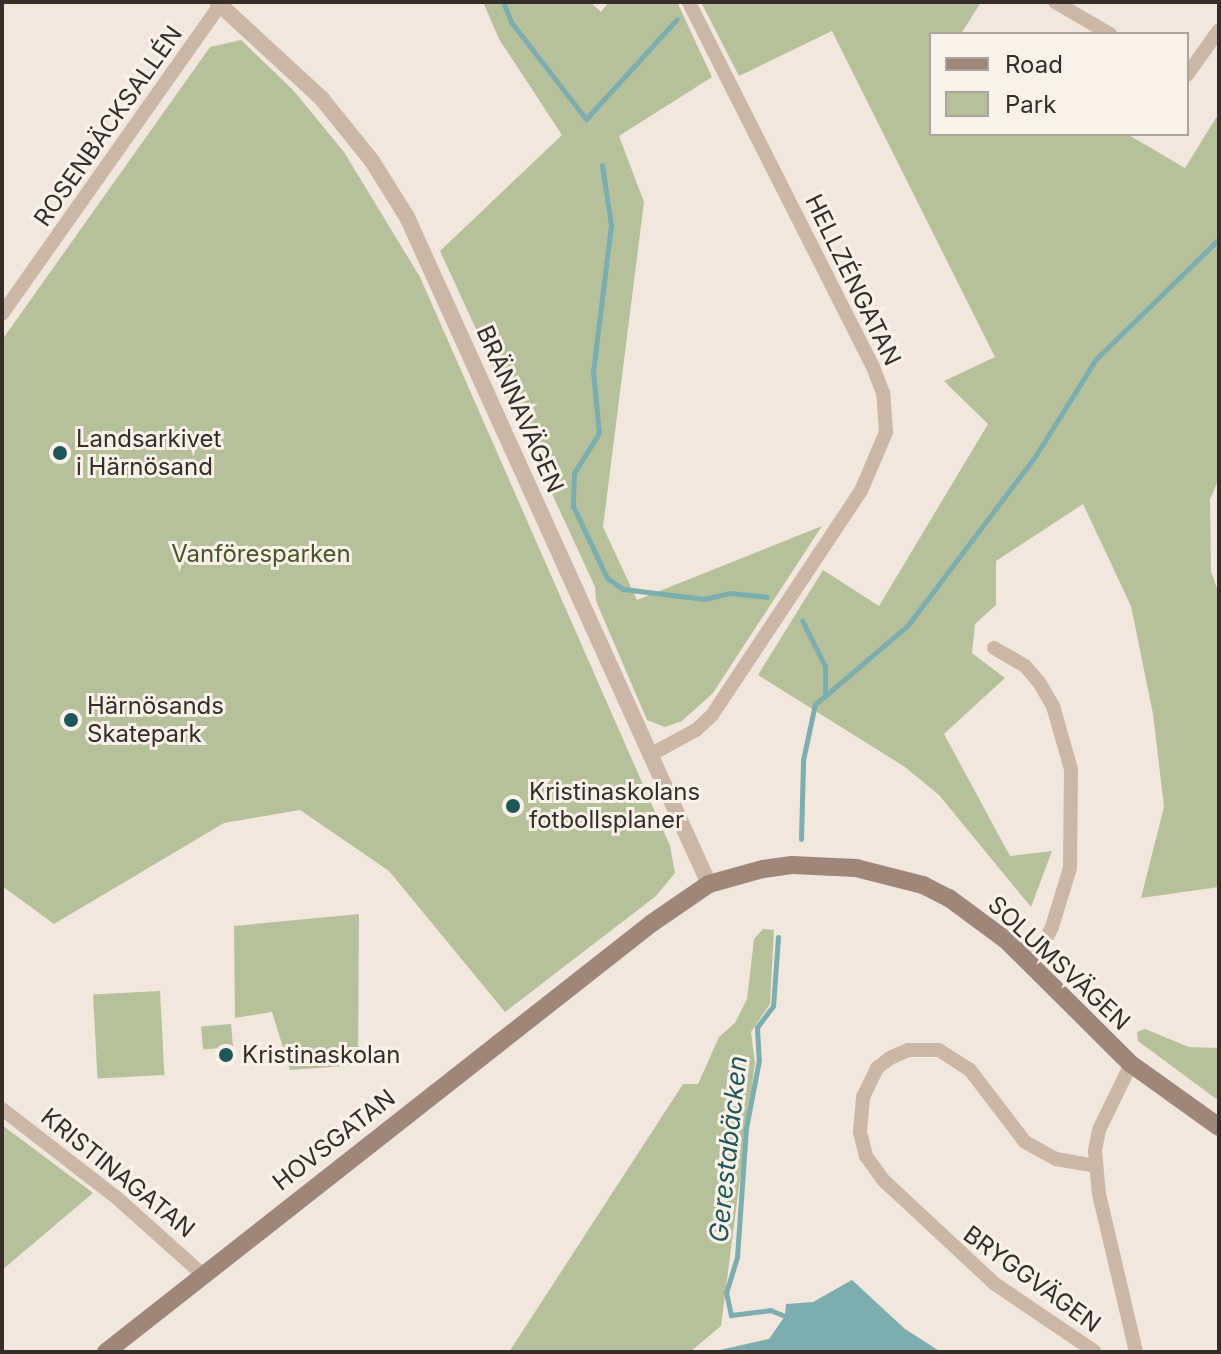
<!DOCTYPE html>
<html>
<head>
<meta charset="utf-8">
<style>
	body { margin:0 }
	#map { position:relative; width:1221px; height:1354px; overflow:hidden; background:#f2e7dd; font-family:Inter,sans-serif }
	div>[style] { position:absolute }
	.green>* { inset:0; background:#b6c19c; transform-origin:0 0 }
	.water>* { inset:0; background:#7caeaf }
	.stream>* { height:5px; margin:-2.5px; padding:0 2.5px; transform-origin:2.5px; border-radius:2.5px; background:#7caeaf }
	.minor>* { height:14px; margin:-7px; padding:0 7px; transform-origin:7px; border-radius:7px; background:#cab7a8 }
	.tertiary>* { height:16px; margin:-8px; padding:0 8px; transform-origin:8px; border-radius:8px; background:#cab7a8 }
	.secondary>* { height:18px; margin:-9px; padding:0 9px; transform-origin:9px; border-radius:9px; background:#9e867a }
	.dots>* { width:22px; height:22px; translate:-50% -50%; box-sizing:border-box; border:4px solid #faf1e9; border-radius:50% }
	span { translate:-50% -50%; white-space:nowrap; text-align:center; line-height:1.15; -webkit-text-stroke:6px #faf1e9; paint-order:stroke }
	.street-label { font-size:24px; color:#372d28 }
	.poi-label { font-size:24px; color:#372d28 }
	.left { translate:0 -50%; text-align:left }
	.park-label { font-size:24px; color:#48552c }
	.water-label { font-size:26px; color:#1e5659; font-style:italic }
	.frame { position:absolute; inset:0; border:4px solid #372d28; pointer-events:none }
	.legend { position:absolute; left:929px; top:32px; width:260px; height:104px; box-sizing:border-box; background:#faf1e9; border:2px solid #aca39c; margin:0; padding:10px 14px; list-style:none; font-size:24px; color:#372d28 }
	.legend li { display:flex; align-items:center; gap:16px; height:40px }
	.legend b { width:40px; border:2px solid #aca39c }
</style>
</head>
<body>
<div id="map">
	<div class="green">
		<div style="clip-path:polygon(483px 2px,590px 2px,601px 12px,609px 2px,677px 2px,712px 77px,619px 136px,644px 202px,603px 527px,637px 600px,822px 526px,713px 693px,682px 721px,665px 727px,647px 720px,596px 601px,595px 587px,440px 251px,562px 135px,499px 39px)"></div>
		<div style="clip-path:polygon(701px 2px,981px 2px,961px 34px,931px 34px,931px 134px,1127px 134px,1185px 168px,1219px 113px,1219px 479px,1210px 499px,1211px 571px,1219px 594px,1219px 887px,1141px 898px,1164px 807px,1153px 714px,1131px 606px,1083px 504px,996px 561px,996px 605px,975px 624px,972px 653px,1005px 678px,944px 734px,1010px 856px,1052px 851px,1031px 907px,939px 795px,905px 767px,758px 675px,823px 570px,879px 606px,988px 424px,944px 381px,995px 357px,832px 31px,739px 76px)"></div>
		<div style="clip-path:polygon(241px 40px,293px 90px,344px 152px,420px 277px,670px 846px,675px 873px,656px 896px,505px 1012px,389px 871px,300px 810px,224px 823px,54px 924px,2px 886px,2px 340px,210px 47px)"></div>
		<div style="clip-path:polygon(359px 914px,358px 1065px,290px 1070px,272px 1012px,235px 1018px,234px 926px)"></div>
		<div style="clip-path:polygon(763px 929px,774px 930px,770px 1004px,751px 1032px,755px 1063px,721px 1326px,690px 1352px,509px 1352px,683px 1084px,698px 1084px,719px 1037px,735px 1023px,747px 999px,754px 939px)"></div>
		<div style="left:160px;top:991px;width:84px;height:67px;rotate:87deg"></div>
		<div style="left:231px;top:1024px;width:23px;height:30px;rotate:85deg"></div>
		<div style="clip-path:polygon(1145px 1029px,1189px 1047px,1219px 1048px,1219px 1101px,1138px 1041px,1137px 1032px)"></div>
		<div style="clip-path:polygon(2px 1125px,93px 1193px,2px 1270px)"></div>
	</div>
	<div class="water">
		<div style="clip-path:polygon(852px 1280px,905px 1329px,941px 1352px,711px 1352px,769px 1339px,785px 1316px,786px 1304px,813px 1302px)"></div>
	</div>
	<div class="stream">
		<div style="left:503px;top:2px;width:22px;rotate:68deg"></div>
		<div style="left:511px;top:22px;width:123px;rotate:52.3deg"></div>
		<div style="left:586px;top:119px;width:135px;rotate:-47.7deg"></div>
		<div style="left:602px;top:165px;width:61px;rotate:81.5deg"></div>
		<div style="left:611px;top:225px;width:147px;rotate:97deg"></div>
		<div style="left:593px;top:371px;width:62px;rotate:84.5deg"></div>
		<div style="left:599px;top:433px;width:47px;rotate:122deg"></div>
		<div style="left:574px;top:473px;width:33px;rotate:92deg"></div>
		<div style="left:573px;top:506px;width:80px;rotate:64.7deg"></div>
		<div style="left:607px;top:578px;width:19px;rotate:35deg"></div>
		<div style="left:623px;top:589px;width:82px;rotate:7deg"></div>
		<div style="left:704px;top:599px;width:27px;rotate:-13deg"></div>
		<div style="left:730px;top:593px;width:37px;rotate:6deg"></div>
		<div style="left:825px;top:696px;width:109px;rotate:-40.5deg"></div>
		<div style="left:908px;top:625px;width:213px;rotate:-53deg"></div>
		<div style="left:1036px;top:455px;width:113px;rotate:-58deg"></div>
		<div style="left:1096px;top:359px;width:172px;rotate:-44.3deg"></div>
		<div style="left:801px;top:839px;width:79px;rotate:-88.5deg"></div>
		<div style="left:803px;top:760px;width:57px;rotate:-77.9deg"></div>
		<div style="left:815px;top:704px;width:13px;rotate:-39deg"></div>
		<div style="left:825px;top:696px;width:30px;rotate:-90deg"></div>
		<div style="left:825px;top:666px;width:51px;rotate:-116.6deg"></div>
		<div style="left:778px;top:937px;width:69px;rotate:94.1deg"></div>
		<div style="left:773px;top:1006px;width:26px;rotate:127deg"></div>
		<div style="left:757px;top:1027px;width:33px;rotate:87deg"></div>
		<div style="left:759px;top:1060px;width:69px;rotate:100.8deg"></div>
		<div style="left:746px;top:1128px;width:129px;rotate:94deg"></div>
		<div style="left:737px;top:1257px;width:37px;rotate:107deg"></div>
		<div style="left:726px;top:1292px;width:24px;rotate:78deg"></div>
		<div style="left:731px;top:1315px;width:39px;rotate:-7deg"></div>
		<div style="left:770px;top:1310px;width:16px;rotate:22deg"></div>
	</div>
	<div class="minor">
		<div style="left:1055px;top:2px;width:64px;rotate:30.2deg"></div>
		<div style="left:1187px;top:75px;width:55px;rotate:-54.6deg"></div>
		<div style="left:2px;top:314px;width:382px;rotate:-54.8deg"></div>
		<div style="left:994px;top:648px;width:36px;rotate:30deg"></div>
		<div style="left:1025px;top:666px;width:21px;rotate:49deg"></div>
		<div style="left:1039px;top:682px;width:28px;rotate:60deg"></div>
		<div style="left:1053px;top:706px;width:66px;rotate:74.1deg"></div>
		<div style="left:1071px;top:769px;width:99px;rotate:90.6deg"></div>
		<div style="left:1070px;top:868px;width:62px;rotate:107deg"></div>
		<div style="left:1052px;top:927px;width:45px;rotate:117.7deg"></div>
		<div style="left:650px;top:755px;width:52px;rotate:-28.5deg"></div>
		<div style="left:696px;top:730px;width:22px;rotate:-43deg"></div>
		<div style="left:712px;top:715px;width:269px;rotate:-56.4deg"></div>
		<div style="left:861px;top:491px;width:64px;rotate:-67deg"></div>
		<div style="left:886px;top:432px;width:39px;rotate:-94deg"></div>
		<div style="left:883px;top:393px;width:28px;rotate:-111deg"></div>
		<div style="left:873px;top:367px;width:409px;rotate:-116.8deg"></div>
		<div style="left:1131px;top:1064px;width:73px;rotate:115.9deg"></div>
		<div style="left:1099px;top:1130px;width:21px;rotate:101deg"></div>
		<div style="left:1095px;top:1151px;width:43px;rotate:84.7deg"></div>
		<div style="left:1099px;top:1194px;width:162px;rotate:76.8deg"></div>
		<div style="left:2px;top:1109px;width:145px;rotate:37.7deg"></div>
		<div style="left:117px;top:1198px;width:115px;rotate:41.8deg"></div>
		<div style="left:1094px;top:1351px;width:120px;rotate:-145.9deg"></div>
		<div style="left:995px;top:1284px;width:151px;rotate:-137.1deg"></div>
		<div style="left:884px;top:1181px;width:31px;rotate:-126deg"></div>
		<div style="left:866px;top:1156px;width:25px;rotate:-104deg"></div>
		<div style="left:860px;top:1132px;width:35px;rotate:-85deg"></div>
		<div style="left:863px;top:1097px;width:32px;rotate:-64deg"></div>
		<div style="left:877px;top:1068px;width:16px;rotate:-38deg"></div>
		<div style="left:890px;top:1058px;width:20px;rotate:-24deg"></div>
		<div style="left:908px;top:1050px;width:31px"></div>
		<div style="left:939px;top:1050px;width:37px;rotate:33deg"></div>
		<div style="left:970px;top:1070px;width:91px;rotate:52.6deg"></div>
		<div style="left:1025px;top:1142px;width:35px;rotate:29deg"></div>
		<div style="left:1056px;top:1159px;width:40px;rotate:10deg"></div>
	</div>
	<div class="tertiary">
		<div style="left:217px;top:2px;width:143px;rotate:42.7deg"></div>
		<div style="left:322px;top:99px;width:80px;rotate:51.1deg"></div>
		<div style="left:372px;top:161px;width:66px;rotate:58deg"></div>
		<div style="left:407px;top:217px;width:732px;rotate:65.64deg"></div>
	</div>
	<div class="secondary">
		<div style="left:106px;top:1352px;width:694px;rotate:-38.16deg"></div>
		<div style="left:652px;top:923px;width:69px;rotate:-34.4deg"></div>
		<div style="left:709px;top:884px;width:56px;rotate:-15.5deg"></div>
		<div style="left:763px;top:869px;width:29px;rotate:-8deg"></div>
		<div style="left:792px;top:865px;width:64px;rotate:2.7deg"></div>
		<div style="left:856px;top:868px;width:69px;rotate:14.2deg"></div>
		<div style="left:923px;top:885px;width:29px;rotate:27deg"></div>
		<div style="left:949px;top:898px;width:71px;rotate:36.4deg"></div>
		<div style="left:1006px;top:940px;width:176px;rotate:44.8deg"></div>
		<div style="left:1131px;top:1064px;width:108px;rotate:35.6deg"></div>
	</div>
	<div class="dots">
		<div style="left:60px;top:453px;background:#1e5659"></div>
		<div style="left:71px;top:720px;background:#1e5659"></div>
		<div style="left:513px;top:806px;background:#1e5659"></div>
		<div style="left:226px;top:1055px;background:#1e5659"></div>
	</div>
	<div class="street-label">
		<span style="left:108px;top:126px;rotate:-55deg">ROSENBÄCKSALLÉN</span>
		<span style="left:853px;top:280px;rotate:64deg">HELLZÉNGATAN</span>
		<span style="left:520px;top:409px;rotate:66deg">BRÄNNAVÄGEN</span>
		<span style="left:1059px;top:963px;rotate:43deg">SOLUMSVÄGEN</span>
		<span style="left:334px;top:1140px;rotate:-38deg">HOVSGATAN</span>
		<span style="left:118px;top:1173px;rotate:39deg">KRISTINAGATAN</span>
		<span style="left:1032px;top:1279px;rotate:36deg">BRYGGVÄGEN</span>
	</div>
	<div class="poi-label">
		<span class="left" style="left:76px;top:453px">Landsarkivet<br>i Härnösand</span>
		<span class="left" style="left:87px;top:720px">Härnösands<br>Skatepark</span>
		<span class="left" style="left:529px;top:806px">Kristinaskolans<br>fotbollsplaner</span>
		<span class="left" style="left:242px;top:1055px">Kristinaskolan</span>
	</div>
	<div class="park-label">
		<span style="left:261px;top:554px">Vanföresparken</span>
	</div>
	<div class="water-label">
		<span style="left:728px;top:1149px;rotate:-84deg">Gerestabäcken</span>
	</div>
	<div class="frame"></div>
	<ul class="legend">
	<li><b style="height:10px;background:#9e867a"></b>Road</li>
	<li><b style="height:22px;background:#b6c19c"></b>Park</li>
	</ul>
</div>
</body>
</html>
